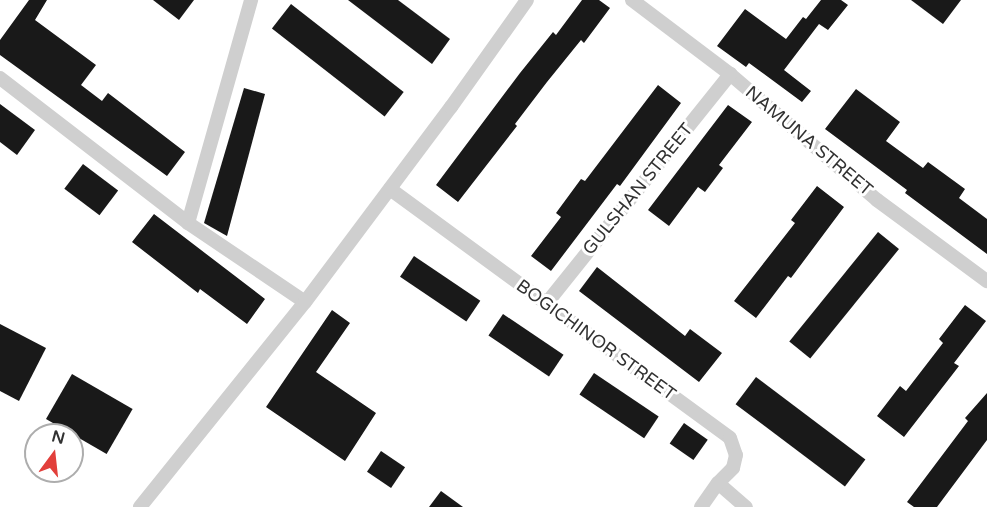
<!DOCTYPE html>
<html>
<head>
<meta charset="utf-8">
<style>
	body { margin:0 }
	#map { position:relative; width:987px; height:507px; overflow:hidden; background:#fff; font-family:"Varela Round",sans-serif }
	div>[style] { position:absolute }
	.building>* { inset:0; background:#191919; transform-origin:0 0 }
	.street>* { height:14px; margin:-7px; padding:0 7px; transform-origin:7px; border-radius:7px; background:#cfcfcf }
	span { translate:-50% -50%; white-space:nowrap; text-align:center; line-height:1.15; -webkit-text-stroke:6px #fff; paint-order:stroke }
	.street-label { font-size:18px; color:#323232 }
	.north { position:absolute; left:24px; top:423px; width:60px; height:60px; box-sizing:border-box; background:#fff; border:2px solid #adadad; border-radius:50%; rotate:15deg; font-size:16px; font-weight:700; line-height:24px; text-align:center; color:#323232 }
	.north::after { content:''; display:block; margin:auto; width:21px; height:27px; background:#e23f3b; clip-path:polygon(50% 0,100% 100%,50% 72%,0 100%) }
</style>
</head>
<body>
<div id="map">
	<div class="building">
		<div style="clip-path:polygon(29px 0,47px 0,35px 20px,96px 65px,81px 85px,102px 101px,108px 93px,185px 152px,167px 176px,0 55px,0 40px)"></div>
		<div style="clip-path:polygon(153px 0,194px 0,179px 20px)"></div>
		<div style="clip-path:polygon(348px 0,398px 0,450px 39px,432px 64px)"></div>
		<div style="clip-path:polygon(582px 0,599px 0,610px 8px,584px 43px,581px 40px,547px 82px,515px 124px,517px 126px,458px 202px,436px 185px,520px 73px,553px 32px,556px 35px)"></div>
		<div style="clip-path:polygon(821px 0,841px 0,848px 5px,828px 30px,819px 24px,784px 70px,811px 91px,802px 102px,749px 63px,746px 67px,717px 46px,745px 9px,786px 39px,803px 17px,806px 19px)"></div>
		<div style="clip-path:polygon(911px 0,961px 0,943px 24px)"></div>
		<div style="left:291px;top:4px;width:143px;height:31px;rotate:38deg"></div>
		<div style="clip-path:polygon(658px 85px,681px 103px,620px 186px,617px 184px,551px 271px,531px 256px,561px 217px,556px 213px,581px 179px,585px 181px)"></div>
		<div style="clip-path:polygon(244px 88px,265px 94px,227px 236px,204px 223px)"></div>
		<div style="clip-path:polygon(856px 89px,900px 122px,886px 141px,923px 168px,928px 162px,965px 189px,959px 198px,987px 219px,987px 254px,905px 193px,907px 190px,825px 129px)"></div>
		<div style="clip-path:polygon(0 104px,35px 130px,17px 155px,0 142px)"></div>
		<div style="clip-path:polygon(728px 105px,752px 122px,719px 165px,723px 168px,705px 192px,698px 187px,669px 226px,648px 210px)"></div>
		<div style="left:83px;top:164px;width:44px;height:31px;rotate:37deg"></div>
		<div style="clip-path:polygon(817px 186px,844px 207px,791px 278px,788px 276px,756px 318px,734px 301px,795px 223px,791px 220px)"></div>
		<div style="clip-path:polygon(154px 214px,265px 299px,247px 324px,200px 289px,198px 293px,132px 242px)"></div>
		<div style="left:878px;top:232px;width:27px;height:141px;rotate:39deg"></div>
		<div style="left:414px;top:256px;width:80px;height:25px;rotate:34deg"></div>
		<div style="clip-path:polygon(597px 267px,685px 336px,690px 329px,722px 353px,699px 382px,579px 291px)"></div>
		<div style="clip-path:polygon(965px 305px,986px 321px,954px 363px,959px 366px,904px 437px,877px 416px,900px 386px,906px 391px,943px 343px,939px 339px)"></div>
		<div style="clip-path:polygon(332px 310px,350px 323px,316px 372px,376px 413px,345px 461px,266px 407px)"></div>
		<div style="left:503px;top:314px;width:73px;height:26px;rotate:34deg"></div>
		<div style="clip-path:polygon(0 324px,46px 348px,19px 401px,0 391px)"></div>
		<div style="left:594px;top:373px;width:78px;height:26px;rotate:34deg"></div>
		<div style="left:72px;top:374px;width:70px;height:52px;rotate:30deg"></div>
		<div style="left:756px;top:377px;width:137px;height:34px;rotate:37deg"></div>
		<div style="clip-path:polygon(987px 393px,987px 440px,937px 507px,914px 507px,907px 502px,968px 421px,965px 418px)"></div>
		<div style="left:684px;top:423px;width:29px;height:25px;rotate:35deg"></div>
		<div style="left:381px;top:451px;width:29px;height:25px;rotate:34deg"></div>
		<div style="clip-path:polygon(441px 491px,463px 507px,429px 507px)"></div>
	</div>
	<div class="street">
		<div style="left:632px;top:0;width:123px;rotate:37.1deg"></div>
		<div style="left:730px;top:74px;width:194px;rotate:40.6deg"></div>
		<div style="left:877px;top:200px;width:137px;rotate:36.4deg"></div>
		<div style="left:0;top:78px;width:237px;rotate:37.6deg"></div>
		<div style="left:188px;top:223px;width:141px;rotate:34deg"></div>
		<div style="left:390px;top:189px;width:421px;rotate:36.2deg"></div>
		<div style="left:730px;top:438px;width:18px;rotate:71deg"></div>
		<div style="left:736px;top:455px;width:13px;rotate:103deg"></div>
		<div style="left:733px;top:468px;width:21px;rotate:135deg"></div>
		<div style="left:718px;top:483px;width:37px;rotate:41deg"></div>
		<div style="left:188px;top:223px;width:232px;rotate:-74.2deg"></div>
		<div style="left:546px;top:304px;width:295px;rotate:-51.3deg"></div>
		<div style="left:140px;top:507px;width:263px;rotate:-51.2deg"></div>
		<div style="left:305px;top:302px;width:244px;rotate:-53.2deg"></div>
		<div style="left:451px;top:107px;width:131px;rotate:-54.6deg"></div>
		<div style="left:701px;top:507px;width:29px;rotate:-55deg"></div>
	</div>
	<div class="street-label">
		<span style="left:809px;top:141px;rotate:40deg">NAMUNA STREET</span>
		<span style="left:638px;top:189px;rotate:-51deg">GULSHAN STREET</span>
		<span style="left:596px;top:340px;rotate:36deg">BOGICHINOR STREET</span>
	</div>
	<div class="north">N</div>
</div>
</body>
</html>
